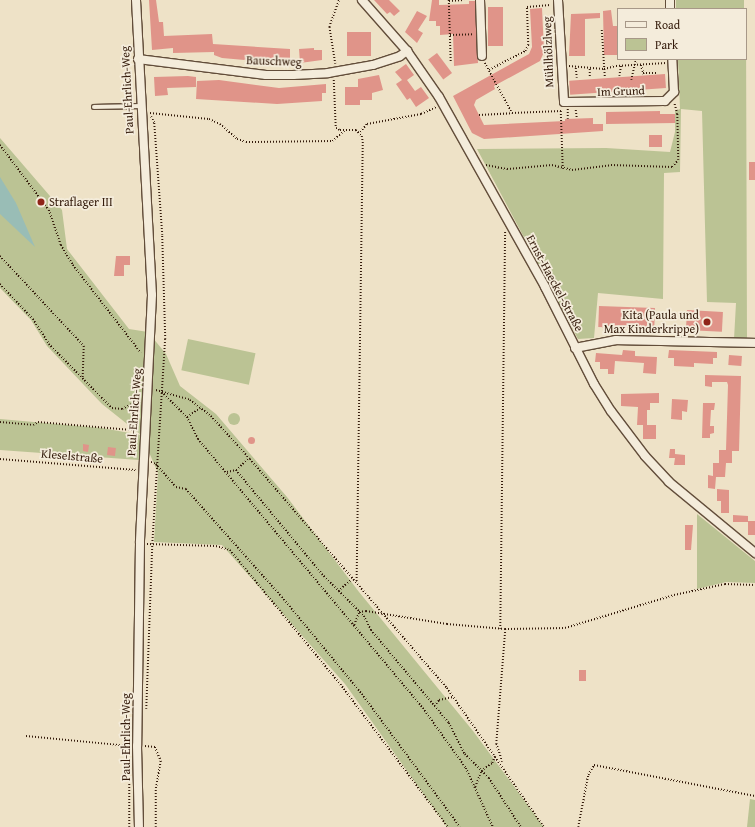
<!DOCTYPE html>
<html>
<head>
<meta charset="utf-8">
<style>
	body { margin:0 }
	#map { position:relative; width:755px; height:827px; overflow:hidden; background:#eee2c7; font-family:"Gentium Book Plus",serif }
	div>[style] { position:absolute }
	.green>* { inset:0; background:#bbc394; transform-origin:0 0 }
	.round { border-radius:50% }
	.water>* { inset:0; background:#99bdb6 }
	.building>* { inset:0; background:#e09489; transform-origin:0 0 }
	.path>* { height:1.5px; margin-top:-0.75px; transform-origin:0; background:repeating-linear-gradient(90deg,#341b0b 0 1px,transparent 0 3px) }
	.roads { filter:drop-shadow(1px 0 #624d3a) drop-shadow(-1px 0 #624d3a) drop-shadow(0 1px #624d3a) drop-shadow(0 -1px #624d3a) }
	.lane>* { height:4px; margin:-2px; padding:0 2px; transform-origin:2px; border-radius:2px; background:#f4ecdb }
	.street>* { height:8px; margin:-4px; padding:0 4px; transform-origin:4px; border-radius:4px; background:#f4ecdb }
	.dots>* { width:11px; height:11px; translate:-50% -50%; box-sizing:border-box; border:2px solid #f4ecdb; border-radius:50% }
	span { translate:-50% -50%; white-space:nowrap; text-align:center; line-height:1.15; -webkit-text-stroke:3.5px #f4ecdb; paint-order:stroke }
	.street-label { font-size:12px; color:#341b0b }
	.poi-label { font-size:12px; color:#341b0b }
	.left { translate:0 -50%; text-align:left }
	.right { translate:-100% -50%; text-align:right }
	.legend { position:absolute; left:617px; top:8px; width:130px; height:52px; box-sizing:border-box; background:#f4ecdb; border:1px solid #a79888; margin:0; padding:5px 7px; list-style:none; font-size:12px; color:#341b0b }
	.legend li { display:flex; align-items:center; gap:8px; height:20px }
	.legend b { width:20px; border:1px solid #a79888 }
</style>
</head>
<body>
<div id="map">
	<div class="green">
		<div style="left:676px;top:0;width:68px;height:9px"></div>
		<div style="clip-path:polygon(746px 24px,747px 339px,734px 339px,736px 303px,707px 302px,702px 111px,681px 109px,680px 172px,664px 173px,663px 299px,598px 293px,594px 338px,578px 339px,477px 149px,606px 148px,670px 152px,675px 132px,675px 111px,680px 109px,678px 59px,746px 59px)"></div>
		<div style="clip-path:polygon(0 138px,62px 210px,67px 249px,129px 329px,148px 332px,166px 354px,180px 386px,216px 414px,287px 497px,359px 592px,473px 731px,544px 827px,447px 827px,345px 684px,222px 545px,154px 542px,158px 473px,142px 436px,139px 460px,0 450px,0 419px,102px 428px,141px 435px,102px 404px,47px 346px,31px 320px,0 288px)"></div>
		<div style="left:188px;top:339px;width:69px;height:32px;rotate:12deg"></div>
		<div class="round" style="left:228px;top:413px;width:12px;height:12px"></div>
		<div style="clip-path:polygon(697px 514px,755px 561px,755px 583px,726px 582px,697px 589px)"></div>
		<div style="clip-path:polygon(750px 799px,755px 800px,755px 827px,747px 827px)"></div>
	</div>
	<div class="water">
		<div style="clip-path:polygon(0 177px,16px 203px,35px 247px,0 214px)"></div>
	</div>
	<div class="building">
		<div style="clip-path:polygon(149px 0,156px 0,159px 22px,163px 22px,164px 36px,212px 34px,213px 44px,290px 49px,290px 64px,222px 58px,214px 55px,214px 52px,173px 53px,173px 48px,152px 50px)"></div>
		<div style="clip-path:polygon(374px 0,389px 0,400px 11px,394px 16px,390px 12px,387px 14px)"></div>
		<div style="clip-path:polygon(432px 0,439px 0,439px 5px,469px 4px,469px 1px,475px 1px,478px 63px,454px 66px,453px 34px,440px 35px,440px 26px,436px 26px,436px 21px,429px 21px)"></div>
		<div style="left:488px;top:7px;width:15px;height:39px"></div>
		<div style="clip-path:polygon(542px 8px,544px 52px,540px 61px,494px 86px,495px 89px,476px 100px,474px 105px,484px 125px,565px 121px,565px 119px,593px 118px,593px 124px,603px 124px,603px 131px,484px 139px,472px 133px,453px 96px,529px 54px,532px 47px,530px 9px)"></div>
		<div style="clip-path:polygon(611px 10px,613px 26px,618px 26px,618px 55px,604px 55px,603px 11px)"></div>
		<div style="clip-path:polygon(417px 11px,427px 16px,418px 30px,423px 33px,417px 43px,405px 32px)"></div>
		<div style="clip-path:polygon(600px 13px,600px 18px,585px 19px,585px 56px,569px 56px,571px 14px)"></div>
		<div style="left:347px;top:32px;width:24px;height:24px"></div>
		<div style="clip-path:polygon(314px 48px,314px 50px,322px 50px,322px 60px,300px 63px,299px 49px)"></div>
		<div style="left:437px;top:53px;width:25px;height:11px;rotate:53deg"></div>
		<div style="clip-path:polygon(406px 64px,414px 75px,407px 80px,415px 91px,421px 87px,429px 98px,416px 107px,410px 98px,407px 100px,396px 84px,402px 80px,395px 72px)"></div>
		<div style="left:665px;top:74px;width:14px;height:96px;rotate:86deg"></div>
		<div style="clip-path:polygon(379px 75px,383px 90px,372px 93px,372px 100px,360px 100px,360px 105px,345px 105px,345px 87px,358px 87px,358px 79px)"></div>
		<div style="clip-path:polygon(188px 76px,196px 77px,196px 87px,167px 88px,168px 95px,155px 96px,154px 77px)"></div>
		<div style="clip-path:polygon(219px 80px,279px 88px,326px 84px,326px 93px,322px 93px,322px 101px,277px 104px,196px 99px,197px 81px)"></div>
		<div style="clip-path:polygon(660px 111px,660px 114px,675px 114px,675px 123px,606px 124px,606px 112px)"></div>
		<div style="left:649px;top:135px;width:13px;height:12px"></div>
		<div style="left:749px;top:162px;width:6px;height:18px"></div>
		<div style="clip-path:polygon(116px 256px,130px 256px,130px 265px,124px 265px,124px 276px,114px 276px)"></div>
		<div style="left:599px;top:306px;width:56px;height:21px;rotate:2deg"></div>
		<div style="left:687px;top:310px;width:36px;height:20px;rotate:3deg"></div>
		<div style="clip-path:polygon(623px 350px,635px 351px,635px 356px,657px 357px,656px 374px,643px 373px,644px 363px,615px 361px,614px 374px,608px 374px,608px 369px,600px 369px,600px 362px,595px 362px,596px 353px,622px 355px)"></div>
		<div style="clip-path:polygon(669px 350px,717px 352px,717px 358px,713px 358px,713px 364px,694px 363px,694px 367px,674px 366px,674px 358px,668px 358px)"></div>
		<div style="left:729px;top:355px;width:13px;height:10px;rotate:4deg"></div>
		<div style="clip-path:polygon(705px 375px,741px 376px,739px 451px,732px 451px,732px 463px,726px 463px,725px 477px,716px 477px,715px 489px,708px 488px,708px 475px,713px 476px,713px 463px,719px 463px,719px 450px,726px 450px,728px 385px,727px 382px,712px 382px,712px 387px,705px 386px)"></div>
		<div style="clip-path:polygon(659px 393px,659px 403px,650px 403px,650px 410px,647px 410px,647px 425px,637px 425px,638px 407px,621px 406px,621px 394px)"></div>
		<div style="clip-path:polygon(672px 399px,688px 400px,687px 412px,682px 411px,682px 420px,671px 419px)"></div>
		<div style="clip-path:polygon(703px 403px,715px 403px,714px 410px,711px 410px,710px 426px,714px 426px,714px 433px,710px 434px,710px 438px,702px 438px)"></div>
		<div style="left:643px;top:425px;width:13px;height:14px"></div>
		<div class="round" style="left:247.5px;top:436.5px;width:7px;height:7px"></div>
		<div style="clip-path:polygon(83px 444px,89px 445px,88px 452px,83px 451px)"></div>
		<div style="left:108px;top:447px;width:8px;height:8px;rotate:7deg"></div>
		<div style="clip-path:polygon(670px 449px,675px 449px,675px 456px,675px 454px,685px 455px,685px 465px,674px 465px,675px 458px,669px 458px)"></div>
		<div style="clip-path:polygon(717px 489px,729px 490px,729px 513px,721px 513px,721px 501px,717px 501px)"></div>
		<div style="clip-path:polygon(733px 515px,748px 516px,748px 522px,733px 522px)"></div>
		<div style="left:748px;top:521px;width:7px;height:14px"></div>
		<div style="clip-path:polygon(685px 525px,693px 525px,691px 550px,685px 550px)"></div>
		<div style="left:579px;top:670px;width:7px;height:11px"></div>
	</div>
	<div class="path">
		<div style="left:449px;top:0;width:62px;rotate:88.2deg"></div>
		<div style="left:449px;top:1px;width:15px;rotate:-4deg"></div>
		<div style="left:602px;top:30px;width:47px;rotate:86.3deg"></div>
		<div style="left:450px;top:35px;width:24px;rotate:-2deg"></div>
		<div style="left:485px;top:63px;width:57px;rotate:61.6deg"></div>
		<div style="left:512px;top:113px;width:49px;rotate:-2.3deg"></div>
		<div style="left:335px;top:64px;width:37px;rotate:-99deg"></div>
		<div style="left:329px;top:27px;width:29px;rotate:-70deg"></div>
		<div style="left:641px;top:65px;width:10px;rotate:73deg"></div>
		<div style="left:569px;top:66px;width:35px;rotate:5deg"></div>
		<div style="left:604px;top:69px;width:12px;rotate:-14deg"></div>
		<div style="left:616px;top:66px;width:50px;rotate:-3.4deg"></div>
		<div style="left:576px;top:68px;width:10px;rotate:84deg"></div>
		<div style="left:590px;top:69px;width:8px;rotate:90deg"></div>
		<div style="left:489px;top:70px;width:41px;rotate:-27.8deg"></div>
		<div style="left:525px;top:51px;width:7px;rotate:-63deg"></div>
		<div style="left:528px;top:45px;width:38px;rotate:-92deg"></div>
		<div style="left:527px;top:7px;width:23px;rotate:-5deg"></div>
		<div style="left:643px;top:73px;width:14px"></div>
		<div style="left:619px;top:76px;width:10px;rotate:-79deg"></div>
		<div style="left:334px;top:80px;width:48px;rotate:87.6deg"></div>
		<div style="left:336px;top:128px;width:4px;rotate:27deg"></div>
		<div style="left:340px;top:130px;width:16px"></div>
		<div style="left:356px;top:130px;width:8px;rotate:45deg"></div>
		<div style="left:362px;top:136px;width:6px;rotate:81deg"></div>
		<div style="left:363px;top:142px;width:441px;rotate:90.8deg"></div>
		<div style="left:631px;top:80px;width:22px;rotate:-77deg"></div>
		<div style="left:568px;top:109px;width:10px;rotate:90deg"></div>
		<div style="left:576px;top:110px;width:8px;rotate:83deg"></div>
		<div style="left:561px;top:111px;width:58px;rotate:88deg"></div>
		<div style="left:150px;top:113px;width:59px;rotate:5.8deg"></div>
		<div style="left:209px;top:119px;width:12px;rotate:24deg"></div>
		<div style="left:220px;top:124px;width:23px;rotate:41deg"></div>
		<div style="left:237px;top:139px;width:9px;rotate:18deg"></div>
		<div style="left:246px;top:142px;width:86px;rotate:-0.7deg"></div>
		<div style="left:332px;top:141px;width:17px;rotate:-40deg"></div>
		<div style="left:479px;top:115px;width:33px;rotate:-3deg"></div>
		<div style="left:360px;top:132px;width:11px;rotate:-49deg"></div>
		<div style="left:367px;top:124px;width:55px;rotate:-10.5deg"></div>
		<div style="left:421px;top:114px;width:17px;rotate:-25deg"></div>
		<div style="left:0;top:145px;width:81px;rotate:53deg"></div>
		<div style="left:49px;top:210px;width:37px;rotate:71deg"></div>
		<div style="left:61px;top:245px;width:23px;rotate:59deg"></div>
		<div style="left:73px;top:265px;width:111px;rotate:52.3deg"></div>
		<div style="left:486px;top:165px;width:21px;rotate:11deg"></div>
		<div style="left:507px;top:169px;width:45px;rotate:-5.1deg"></div>
		<div style="left:552px;top:165px;width:21px;rotate:14deg"></div>
		<div style="left:572px;top:170px;width:39px;rotate:-7deg"></div>
		<div style="left:611px;top:165px;width:61px;rotate:1.9deg"></div>
		<div style="left:672px;top:167px;width:9px;rotate:-49deg"></div>
		<div style="left:678px;top:160px;width:46px;rotate:-91.2deg"></div>
		<div style="left:677px;top:114px;width:11px;rotate:-105deg"></div>
		<div style="left:0;top:256px;width:123px;rotate:47deg"></div>
		<div style="left:84px;top:346px;width:33px;rotate:92deg"></div>
		<div style="left:0;top:284px;width:48px;rotate:46.7deg"></div>
		<div style="left:33px;top:319px;width:30px;rotate:57deg"></div>
		<div style="left:49px;top:344px;width:90px;rotate:45.5deg"></div>
		<div style="left:112px;top:408px;width:10px;rotate:6deg"></div>
		<div style="left:122px;top:409px;width:18px;rotate:-27deg"></div>
		<div style="left:156px;top:390px;width:35px;rotate:16deg"></div>
		<div style="left:190px;top:400px;width:26px;rotate:37deg"></div>
		<div style="left:211px;top:416px;width:58px;rotate:47.8deg"></div>
		<div style="left:250px;top:459px;width:302px;rotate:49.3deg"></div>
		<div style="left:447px;top:688px;width:169px;rotate:55.1deg"></div>
		<div style="left:162px;top:392px;width:35px;rotate:45deg"></div>
		<div style="left:187px;top:417px;width:25px;rotate:63deg"></div>
		<div style="left:198px;top:439px;width:351px;rotate:50.1deg"></div>
		<div style="left:423px;top:708px;width:74px;rotate:54.4deg"></div>
		<div style="left:466px;top:768px;width:65px;rotate:65.4deg"></div>
		<div style="left:187px;top:417px;width:16px;rotate:-35deg"></div>
		<div style="left:0;top:422px;width:33px;rotate:5deg"></div>
		<div style="left:33px;top:425px;width:6px;rotate:-31deg"></div>
		<div style="left:38px;top:422px;width:94px;rotate:4.9deg"></div>
		<div style="left:132px;top:430px;width:8px;rotate:-45deg"></div>
		<div style="left:0;top:459px;width:136px;rotate:4.6deg"></div>
		<div style="left:151px;top:462px;width:5px;rotate:22deg"></div>
		<div style="left:156px;top:464px;width:30px;rotate:49deg"></div>
		<div style="left:176px;top:487px;width:10px;rotate:11deg"></div>
		<div style="left:186px;top:489px;width:144px;rotate:48.4deg"></div>
		<div style="left:282px;top:597px;width:126px;rotate:50.5deg"></div>
		<div style="left:362px;top:694px;width:165px;rotate:53.6deg"></div>
		<div style="left:236px;top:470px;width:18px;rotate:-43deg"></div>
		<div style="left:227px;top:472px;width:9px;rotate:-13deg"></div>
		<div style="left:236px;top:470px;width:135px;rotate:50.4deg"></div>
		<div style="left:322px;top:574px;width:59px;rotate:45deg"></div>
		<div style="left:364px;top:616px;width:16px;rotate:63deg"></div>
		<div style="left:371px;top:630px;width:121px;rotate:50deg"></div>
		<div style="left:449px;top:723px;width:35px;rotate:63deg"></div>
		<div style="left:465px;top:754px;width:34px;rotate:45deg"></div>
		<div style="left:489px;top:778px;width:59px;rotate:56.9deg"></div>
		<div style="left:147px;top:544px;width:69px;rotate:1.7deg"></div>
		<div style="left:216px;top:546px;width:15px;rotate:16deg"></div>
		<div style="left:230px;top:550px;width:180px;rotate:50.6deg"></div>
		<div style="left:344px;top:689px;width:173px;rotate:53deg"></div>
		<div style="left:338px;top:591px;width:18px;rotate:-41deg"></div>
		<div style="left:354px;top:625px;width:14px;rotate:-69deg"></div>
		<div style="left:359px;top:612px;width:7px;rotate:-8deg"></div>
		<div style="left:366px;top:611px;width:82px;rotate:9.1deg"></div>
		<div style="left:447px;top:624px;width:58px;rotate:4.9deg"></div>
		<div style="left:505px;top:629px;width:60px;rotate:-1deg"></div>
		<div style="left:565px;top:628px;width:114px;rotate:-16.8deg"></div>
		<div style="left:674px;top:595px;width:52px;rotate:-12.2deg"></div>
		<div style="left:725px;top:584px;width:30px;rotate:2deg"></div>
		<div style="left:500px;top:629px;width:398px;rotate:-89.3deg"></div>
		<div style="left:434px;top:706px;width:8px;rotate:-50deg"></div>
		<div style="left:439px;top:700px;width:14px;rotate:-12deg"></div>
		<div style="left:146px;top:709px;width:165px;rotate:-87.9deg"></div>
		<div style="left:152px;top:544px;width:205px;rotate:-86.4deg"></div>
		<div style="left:165px;top:339px;width:104px;rotate:-91.7deg"></div>
		<div style="left:162px;top:235px;width:112px;rotate:-94.1deg"></div>
		<div style="left:154px;top:123px;width:7px;rotate:-117deg"></div>
		<div style="left:26px;top:736px;width:103px;rotate:5.5deg"></div>
		<div style="left:145px;top:746px;width:10px;rotate:6deg"></div>
		<div style="left:155px;top:747px;width:15px;rotate:67deg"></div>
		<div style="left:161px;top:761px;width:29px;rotate:100deg"></div>
		<div style="left:156px;top:790px;width:37px;rotate:90deg"></div>
		<div style="left:502px;top:762px;width:19px;rotate:-108deg"></div>
		<div style="left:496px;top:744px;width:115px;rotate:-85.5deg"></div>
		<div style="left:475px;top:787px;width:17px;rotate:-69deg"></div>
		<div style="left:481px;top:771px;width:14px;rotate:-36deg"></div>
		<div style="left:492px;top:763px;width:8px;rotate:-67deg"></div>
		<div style="left:129px;top:827px;width:46px;rotate:-90deg"></div>
		<div style="left:578px;top:827px;width:53px;rotate:-79.1deg"></div>
		<div style="left:588px;top:775px;width:12px;rotate:-59deg"></div>
		<div style="left:594px;top:765px;width:164px;rotate:10.9deg"></div>
	</div>
	<div class="roads">
		<div class="lane">
			<div style="left:94px;top:107px;width:46px;rotate:-1.2deg"></div>
		</div>
		<div class="street">
			<div style="left:136px;top:0;width:295px;rotate:86.9deg"></div>
			<div style="left:152px;top:295px;width:248px;rotate:92.8deg"></div>
			<div style="left:140px;top:543px;width:203px;rotate:90.8deg"></div>
			<div style="left:137px;top:746px;width:81px;rotate:88.6deg"></div>
			<div style="left:362px;top:0;width:68px;rotate:48.6deg"></div>
			<div style="left:407px;top:51px;width:56px;rotate:55.2deg"></div>
			<div style="left:439px;top:97px;width:218px;rotate:60.8deg"></div>
			<div style="left:545px;top:287px;width:109px;rotate:63.2deg"></div>
			<div style="left:594px;top:384px;width:32px;rotate:58deg"></div>
			<div style="left:611px;top:411px;width:56px;rotate:52.9deg"></div>
			<div style="left:645px;top:456px;width:35px;rotate:47deg"></div>
			<div style="left:669px;top:482px;width:112px;rotate:39.5deg"></div>
			<div style="left:480px;top:0;width:56px;rotate:88deg"></div>
			<div style="left:558px;top:0;width:102px;rotate:86.6deg"></div>
			<div style="left:564px;top:102px;width:101px;rotate:-0.6deg"></div>
			<div style="left:665px;top:101px;width:13px;rotate:-45deg"></div>
			<div style="left:674px;top:92px;width:33px;rotate:-93deg"></div>
			<div style="left:670px;top:0;width:9px;rotate:90deg"></div>
			<div style="left:138px;top:59px;width:129px;rotate:7.1deg"></div>
			<div style="left:266px;top:75px;width:27px"></div>
			<div style="left:293px;top:75px;width:35px;rotate:-3deg"></div>
			<div style="left:328px;top:73px;width:46px;rotate:-10.1deg"></div>
			<div style="left:373px;top:65px;width:28px;rotate:-18deg"></div>
			<div style="left:400px;top:56px;width:9px;rotate:-36deg"></div>
			<div style="left:575px;top:348px;width:42px;rotate:-11deg"></div>
			<div style="left:616px;top:340px;width:139px;rotate:1.2deg"></div>
		</div>
	</div>
	<div class="dots">
		<div style="left:41px;top:202px;background:#8f2418"></div>
		<div style="left:707px;top:322px;background:#8f2418"></div>
	</div>
	<div class="street-label">
		<span style="left:548px;top:52px;rotate:-92deg">Mühlhölzlweg</span>
		<span style="left:274px;top:61px;rotate:2deg">Bauschweg</span>
		<span style="left:127px;top:90px;rotate:-93deg">Paul-Ehrlich-Weg</span>
		<span style="left:621px;top:91px;rotate:-2deg">Im Grund</span>
		<span style="left:555px;top:283px;rotate:62deg">Ernst-Haeckel-Straße</span>
		<span style="left:134px;top:412px;rotate:-86deg">Paul-Ehrlich-Weg</span>
		<span style="left:72px;top:456px;rotate:5deg">Kleselstraße</span>
		<span style="left:126px;top:737px;rotate:-90deg">Paul-Ehrlich-Weg</span>
	</div>
	<div class="poi-label">
		<span class="left" style="left:49px;top:202px">Straflager III</span>
		<span class="right" style="left:699px;top:322px">Kita (Paula und<br>Max Kinderkrippe)</span>
	</div>
	<ul class="legend">
	<li><b style="height:5px;background:#f4ecdb"></b>Road</li>
	<li><b style="height:11px;background:#bbc394"></b>Park</li>
	</ul>
</div>
</body>
</html>
